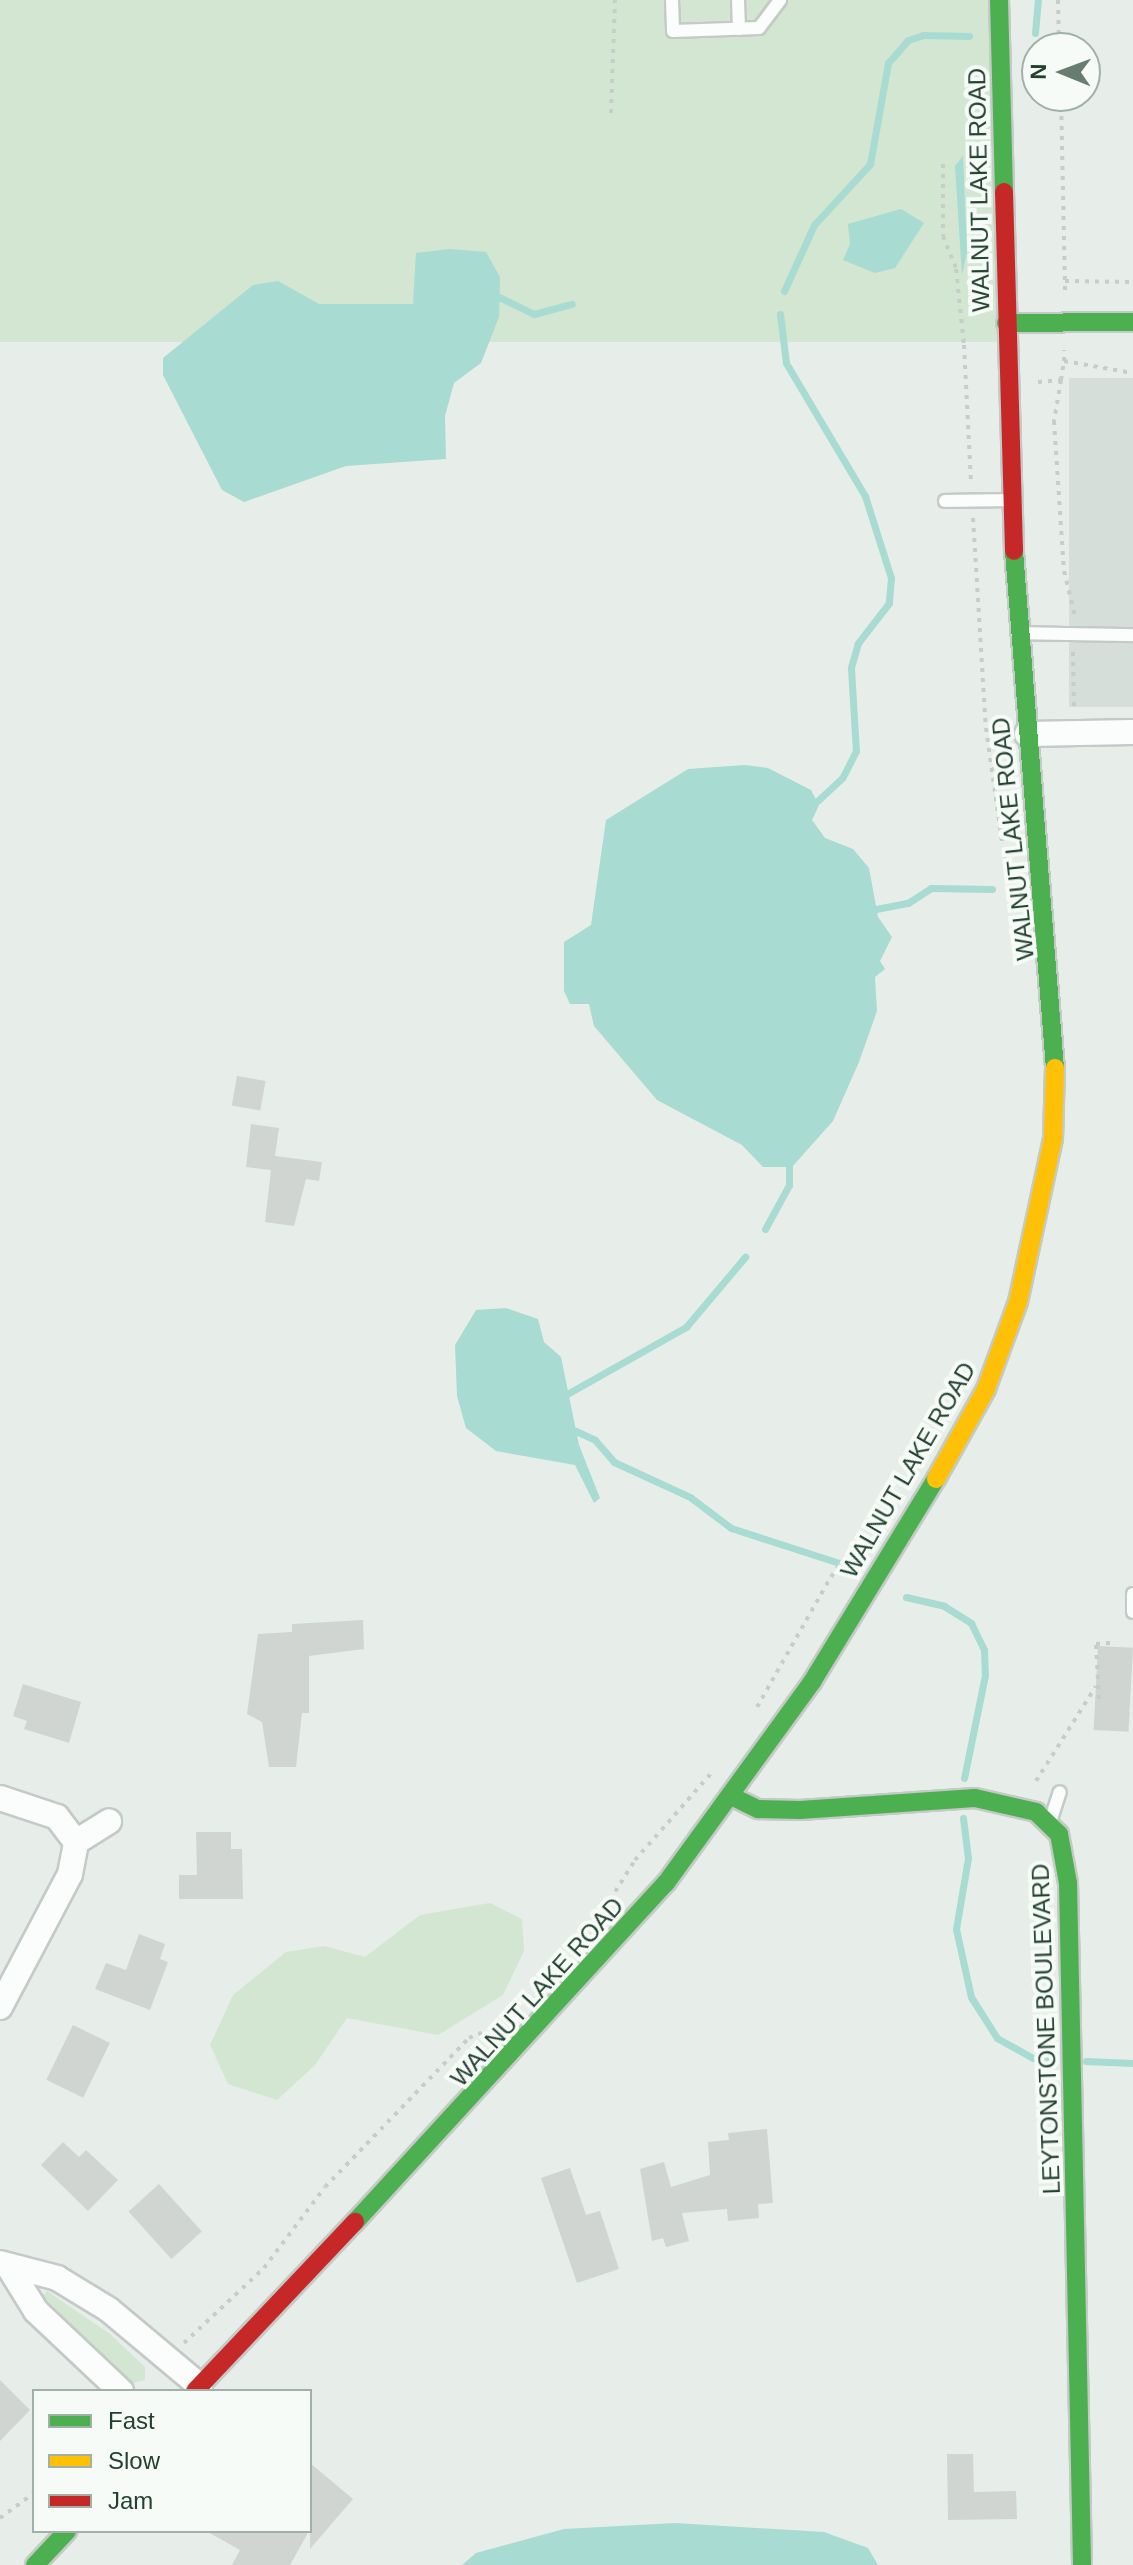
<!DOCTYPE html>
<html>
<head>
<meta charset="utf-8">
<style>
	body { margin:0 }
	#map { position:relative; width:1133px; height:2565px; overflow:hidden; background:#e7ede9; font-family:Arial,sans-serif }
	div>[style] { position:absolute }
	.built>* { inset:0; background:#d5ded8; transform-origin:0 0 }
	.green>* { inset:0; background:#d2e6d1; transform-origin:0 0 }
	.water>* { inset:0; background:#a8dbd2 }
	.stream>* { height:7px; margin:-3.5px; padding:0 3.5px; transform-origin:3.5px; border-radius:3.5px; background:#a8dbd2 }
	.building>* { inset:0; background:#d0d5d2; transform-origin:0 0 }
	.path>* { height:4px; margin-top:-2px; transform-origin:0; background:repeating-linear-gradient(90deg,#c6cec8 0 4px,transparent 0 10px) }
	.roads { filter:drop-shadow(2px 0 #c4cac6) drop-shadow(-2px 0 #c4cac6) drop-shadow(0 2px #c4cac6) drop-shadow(0 -2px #c4cac6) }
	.lane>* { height:12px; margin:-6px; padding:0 6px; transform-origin:6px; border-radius:6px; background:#fbfcfc }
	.street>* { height:24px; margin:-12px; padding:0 12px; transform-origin:12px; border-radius:12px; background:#fbfcfc }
	.fast>* { height:18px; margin:-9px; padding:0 9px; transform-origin:9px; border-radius:9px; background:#4caf50 }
	.slow>* { height:18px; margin:-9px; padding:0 9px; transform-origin:9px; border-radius:9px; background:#ffc107 }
	.jam>* { height:18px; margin:-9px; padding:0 9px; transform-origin:9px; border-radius:9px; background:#c62828 }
	span { translate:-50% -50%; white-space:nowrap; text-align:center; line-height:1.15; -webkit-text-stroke:8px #f6fbf7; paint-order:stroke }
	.street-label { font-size:24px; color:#244130 }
	.legend { position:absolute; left:32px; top:2389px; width:280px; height:144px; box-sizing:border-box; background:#f6fbf7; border:2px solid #a2b1a7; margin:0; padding:10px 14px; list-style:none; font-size:24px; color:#244130 }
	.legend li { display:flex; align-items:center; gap:16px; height:40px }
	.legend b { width:40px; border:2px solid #a2b1a7 }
	.north { position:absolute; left:1021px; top:32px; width:80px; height:80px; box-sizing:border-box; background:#f6fbf7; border:2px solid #a2b1a7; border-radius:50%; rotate:271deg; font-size:22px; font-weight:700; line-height:32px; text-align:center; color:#244130 }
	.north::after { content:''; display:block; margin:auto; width:28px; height:36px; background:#687d71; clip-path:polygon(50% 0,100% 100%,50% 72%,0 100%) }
</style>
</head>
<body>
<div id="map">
	<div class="built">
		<div style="left:1133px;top:378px;width:329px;height:64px;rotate:90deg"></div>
	</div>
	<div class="green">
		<div style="left:0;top:0;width:998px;height:342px"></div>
		<div style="clip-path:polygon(490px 1903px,522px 1919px,524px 1951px,503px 1995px,438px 2035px,347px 2018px,315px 2065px,277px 2100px,228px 2084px,210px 2045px,233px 1995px,286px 1952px,324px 1946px,365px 1957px,420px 1915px)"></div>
		<div style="clip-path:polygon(47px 2291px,110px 2334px,145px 2367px,145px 2380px,132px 2383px,42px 2296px)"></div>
	</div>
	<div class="water">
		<div style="clip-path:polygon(963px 156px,967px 252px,962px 275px,955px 166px)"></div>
		<div style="clip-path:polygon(901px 209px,924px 223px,895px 268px,875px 273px,843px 260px,850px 244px,848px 224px)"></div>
		<div style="clip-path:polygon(450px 249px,486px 252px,500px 277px,499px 317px,481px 363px,454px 383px,445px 416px,446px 459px,346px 466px,244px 502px,222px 490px,163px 375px,163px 358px,253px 285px,278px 281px,319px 304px,413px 304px,416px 253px)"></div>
		<div style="clip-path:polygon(745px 765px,768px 768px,811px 790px,819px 805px,812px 820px,825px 838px,853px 849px,869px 868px,878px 917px,892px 937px,880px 961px,885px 969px,875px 977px,877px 1011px,859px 1062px,833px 1121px,792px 1167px,763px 1167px,742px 1145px,657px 1100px,594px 1026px,589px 1004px,570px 1004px,564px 991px,564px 942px,591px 925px,606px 820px,688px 769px)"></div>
		<div style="clip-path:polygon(506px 1308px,538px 1319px,544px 1342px,561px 1357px,579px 1445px,600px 1498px,594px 1503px,575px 1465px,496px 1451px,466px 1428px,457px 1396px,455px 1345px,476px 1310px)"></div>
		<div style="clip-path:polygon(675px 2523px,824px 2532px,868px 2548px,878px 2565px,462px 2565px,476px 2553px,564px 2529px)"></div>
	</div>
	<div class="stream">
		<div style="left:1035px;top:33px;width:33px;rotate:-85deg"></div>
		<div style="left:784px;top:291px;width:72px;rotate:-65.6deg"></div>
		<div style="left:814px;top:225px;width:83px;rotate:-47.4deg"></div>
		<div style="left:870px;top:164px;width:103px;rotate:-79.9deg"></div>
		<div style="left:888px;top:63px;width:30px;rotate:-49deg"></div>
		<div style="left:908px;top:40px;width:16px;rotate:-18deg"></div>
		<div style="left:923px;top:35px;width:46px;rotate:1.2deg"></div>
		<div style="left:499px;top:297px;width:39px;rotate:26deg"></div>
		<div style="left:534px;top:314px;width:39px;rotate:-15deg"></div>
		<div style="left:780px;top:314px;width:49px;rotate:83deg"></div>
		<div style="left:786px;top:363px;width:155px;rotate:59.3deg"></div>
		<div style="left:865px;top:496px;width:86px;rotate:72.4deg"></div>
		<div style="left:891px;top:578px;width:25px;rotate:95deg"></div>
		<div style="left:889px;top:603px;width:51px;rotate:127.8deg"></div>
		<div style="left:858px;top:643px;width:26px;rotate:106deg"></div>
		<div style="left:851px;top:668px;width:83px;rotate:86.6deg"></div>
		<div style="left:856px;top:751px;width:30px;rotate:117deg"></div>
		<div style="left:842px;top:778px;width:33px;rotate:137deg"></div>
		<div style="left:876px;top:909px;width:33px;rotate:-11deg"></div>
		<div style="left:908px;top:903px;width:27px;rotate:-33deg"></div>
		<div style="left:931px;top:888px;width:61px;rotate:0.9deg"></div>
		<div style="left:765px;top:1229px;width:50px;rotate:-61.4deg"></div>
		<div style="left:789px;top:1185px;width:18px;rotate:-90deg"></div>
		<div style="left:567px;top:1394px;width:137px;rotate:-29.4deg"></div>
		<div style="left:686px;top:1327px;width:92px;rotate:-49.9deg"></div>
		<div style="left:576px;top:1431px;width:21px;rotate:25deg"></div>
		<div style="left:595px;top:1440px;width:29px;rotate:49deg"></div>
		<div style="left:614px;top:1462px;width:84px;rotate:24.7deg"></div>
		<div style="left:690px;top:1497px;width:51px;rotate:37.1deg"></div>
		<div style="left:731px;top:1528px;width:130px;rotate:17.9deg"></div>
		<div style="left:906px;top:1597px;width:39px;rotate:13deg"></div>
		<div style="left:944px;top:1606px;width:32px;rotate:32deg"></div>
		<div style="left:971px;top:1623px;width:30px;rotate:64deg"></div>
		<div style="left:984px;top:1650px;width:25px;rotate:88deg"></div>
		<div style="left:985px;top:1675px;width:105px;rotate:101.5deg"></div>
		<div style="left:963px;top:1818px;width:40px;rotate:82.9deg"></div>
		<div style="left:968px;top:1858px;width:72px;rotate:99.6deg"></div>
		<div style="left:956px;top:1929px;width:70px;rotate:77.6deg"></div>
		<div style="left:971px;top:1997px;width:49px;rotate:57.6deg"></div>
		<div style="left:997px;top:2038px;width:41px;rotate:29.1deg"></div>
		<div style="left:1033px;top:2058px;width:18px;rotate:9deg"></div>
		<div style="left:1086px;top:2061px;width:47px;rotate:2.4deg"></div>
	</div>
	<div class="building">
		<div style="left:237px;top:1076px;width:29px;height:30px;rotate:10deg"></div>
		<div style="clip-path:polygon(251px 1124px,279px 1128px,275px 1156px,322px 1162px,319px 1181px,306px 1179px,294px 1226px,265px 1222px,271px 1170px,246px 1167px)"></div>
		<div style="clip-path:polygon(363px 1620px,364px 1649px,309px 1656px,309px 1713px,302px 1713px,296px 1767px,269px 1767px,262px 1722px,247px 1714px,258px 1634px,292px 1632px,292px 1624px)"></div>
		<div style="left:1098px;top:1646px;width:35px;height:84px;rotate:3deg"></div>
		<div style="clip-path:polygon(23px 1684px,81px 1702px,69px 1743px,24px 1729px,27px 1721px,13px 1716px)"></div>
		<div style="clip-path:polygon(196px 1832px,231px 1832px,231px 1849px,242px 1849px,243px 1899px,179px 1899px,179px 1875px,197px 1875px)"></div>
		<div style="clip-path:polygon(139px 1934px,165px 1944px,160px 1959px,168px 1962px,150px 2010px,95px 1989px,106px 1963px,126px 1970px)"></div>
		<div style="left:73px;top:2025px;width:41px;height:61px;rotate:26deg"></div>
		<div style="clip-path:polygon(767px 2129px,773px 2203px,758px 2204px,759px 2218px,728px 2221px,727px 2209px,682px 2213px,689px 2241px,666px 2247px,663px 2238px,652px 2241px,640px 2169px,664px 2162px,671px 2187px,710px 2175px,708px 2142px,729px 2140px,728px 2133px)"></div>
		<div style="clip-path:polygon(63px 2142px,79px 2157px,86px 2150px,118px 2180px,88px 2211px,41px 2165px)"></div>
		<div style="clip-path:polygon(570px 2168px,586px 2215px,600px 2211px,619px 2269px,577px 2283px,541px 2178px)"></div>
		<div style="left:159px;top:2184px;width:64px;height:41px;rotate:48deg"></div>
		<div style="clip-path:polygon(0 2380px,30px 2410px,0 2441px)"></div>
		<div style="clip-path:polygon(947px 2454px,973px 2454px,974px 2492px,1016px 2491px,1017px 2519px,948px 2520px)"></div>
		<div style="clip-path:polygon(310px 2463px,353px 2499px,310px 2549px)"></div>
		<div style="clip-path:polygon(206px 2531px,309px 2531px,290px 2565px,232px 2565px,240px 2550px)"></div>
	</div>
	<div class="path">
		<div style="left:1058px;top:0;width:48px;rotate:88.8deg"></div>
		<div style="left:1061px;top:96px;width:198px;rotate:88.8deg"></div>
		<div style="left:611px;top:113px;width:113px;rotate:-88deg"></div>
		<div style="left:943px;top:164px;width:72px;rotate:90deg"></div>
		<div style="left:943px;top:236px;width:35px;rotate:68deg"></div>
		<div style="left:956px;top:269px;width:76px;rotate:84deg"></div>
		<div style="left:964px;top:345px;width:140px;rotate:87.1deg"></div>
		<div style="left:1065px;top:281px;width:68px;rotate:0.8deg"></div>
		<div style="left:1064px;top:361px;width:11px;rotate:-90deg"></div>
		<div style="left:1061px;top:380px;width:42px;rotate:99.7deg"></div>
		<div style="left:1054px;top:421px;width:150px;rotate:86.2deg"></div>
		<div style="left:1064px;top:571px;width:46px;rotate:76.3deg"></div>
		<div style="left:1038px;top:382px;width:23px;rotate:-5deg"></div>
		<div style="left:1061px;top:380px;width:19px;rotate:-81deg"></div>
		<div style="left:1064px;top:361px;width:70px;rotate:9.9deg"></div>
		<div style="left:973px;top:518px;width:210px;rotate:86.5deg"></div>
		<div style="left:986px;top:728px;width:173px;rotate:82deg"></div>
		<div style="left:1073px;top:652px;width:59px;rotate:89deg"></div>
		<div style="left:1099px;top:1699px;width:55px;rotate:-93.1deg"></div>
		<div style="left:1096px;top:1644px;width:15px;rotate:-4deg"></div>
		<div style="left:757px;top:1707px;width:150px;rotate:-60.4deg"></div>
		<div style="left:831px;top:1577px;width:85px;rotate:-54.1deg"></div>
		<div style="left:1036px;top:1781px;width:112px;rotate:-57.7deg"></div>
		<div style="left:610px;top:1900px;width:47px;rotate:-58deg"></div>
		<div style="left:635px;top:1860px;width:120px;rotate:-48.7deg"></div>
		<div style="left:184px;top:2343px;width:110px;rotate:-43.2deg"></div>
		<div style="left:264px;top:2268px;width:101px;rotate:-53deg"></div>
		<div style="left:325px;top:2187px;width:207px;rotate:-46deg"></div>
		<div style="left:469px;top:2038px;width:33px;rotate:-23deg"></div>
		<div style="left:0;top:2518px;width:42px;rotate:-36.3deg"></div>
	</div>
	<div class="roads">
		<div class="lane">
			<div style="left:672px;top:0;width:31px;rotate:88deg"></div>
			<div style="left:673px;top:31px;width:86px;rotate:-2deg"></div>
			<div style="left:759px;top:28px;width:35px;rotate:-53deg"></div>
			<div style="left:738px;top:0;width:29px;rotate:88deg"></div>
			<div style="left:945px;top:501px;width:64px;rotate:-0.9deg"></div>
			<div style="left:1017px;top:633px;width:116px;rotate:1deg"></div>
			<div style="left:1133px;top:1594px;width:18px;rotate:90deg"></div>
			<div style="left:1051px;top:1819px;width:28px;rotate:-72deg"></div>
		</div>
		<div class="street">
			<div style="left:1027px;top:734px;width:106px;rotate:-1.1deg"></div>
			<div style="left:0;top:1798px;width:60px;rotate:18.4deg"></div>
			<div style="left:57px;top:1817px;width:31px;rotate:53deg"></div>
			<div style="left:76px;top:1842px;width:39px;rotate:-32deg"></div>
			<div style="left:0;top:2007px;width:150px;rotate:-62.2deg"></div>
			<div style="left:70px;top:1874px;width:33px;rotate:-79deg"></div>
			<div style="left:0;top:2263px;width:59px;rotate:14.7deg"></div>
			<div style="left:57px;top:2278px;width:60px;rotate:31.3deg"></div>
			<div style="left:108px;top:2309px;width:120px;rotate:39.9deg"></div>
			<div style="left:10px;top:2269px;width:49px;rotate:58.2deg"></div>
			<div style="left:36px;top:2311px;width:117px;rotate:43.3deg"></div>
		</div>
		<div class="fast">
			<div style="left:999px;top:0;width:192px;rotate:88.5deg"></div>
			<div style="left:1006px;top:323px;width:127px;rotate:-0.5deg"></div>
			<div style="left:1014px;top:551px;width:519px;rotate:85.47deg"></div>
			<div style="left:733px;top:1797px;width:28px;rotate:26deg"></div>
			<div style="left:758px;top:1809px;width:42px;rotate:1.4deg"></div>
			<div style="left:800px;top:1810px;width:175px;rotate:-3.9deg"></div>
			<div style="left:975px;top:1798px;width:63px;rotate:12.9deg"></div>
			<div style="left:1036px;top:1812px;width:32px;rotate:44deg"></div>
			<div style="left:1059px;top:1834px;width:50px;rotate:79.6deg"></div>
			<div style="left:1068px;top:1883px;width:682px;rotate:88.82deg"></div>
			<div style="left:355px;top:2222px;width:460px;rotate:-47.5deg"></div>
			<div style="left:666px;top:1883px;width:248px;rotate:-54deg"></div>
			<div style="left:812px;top:1682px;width:238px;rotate:-58.6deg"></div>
			<div style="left:35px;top:2565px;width:47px;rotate:-46.7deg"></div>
		</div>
		<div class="slow">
			<div style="left:936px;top:1479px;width:103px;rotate:-60.9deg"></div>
			<div style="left:986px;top:1389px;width:93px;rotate:-69.8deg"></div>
			<div style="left:1018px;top:1302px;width:167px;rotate:-77.9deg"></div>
			<div style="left:1053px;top:1139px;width:71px;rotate:-88.4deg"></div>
		</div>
		<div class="jam">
			<div style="left:1004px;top:192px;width:359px;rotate:88.4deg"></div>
			<div style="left:195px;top:2391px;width:233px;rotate:-46.6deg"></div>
		</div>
	</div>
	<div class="street-label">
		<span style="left:979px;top:190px;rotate:-91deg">WALNUT LAKE ROAD</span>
		<span style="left:1013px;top:839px;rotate:-96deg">WALNUT LAKE ROAD</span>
		<span style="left:908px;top:1470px;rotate:-60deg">WALNUT LAKE ROAD</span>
		<span style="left:537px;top:1992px;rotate:-48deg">WALNUT LAKE ROAD</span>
		<span style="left:1046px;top:2029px;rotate:-92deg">LEYTONSTONE BOULEVARD</span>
	</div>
	<ul class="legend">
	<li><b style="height:10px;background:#4caf50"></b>Fast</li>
	<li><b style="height:10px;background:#ffc107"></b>Slow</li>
	<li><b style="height:10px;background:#c62828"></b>Jam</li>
	</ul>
	<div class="north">N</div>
</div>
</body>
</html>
